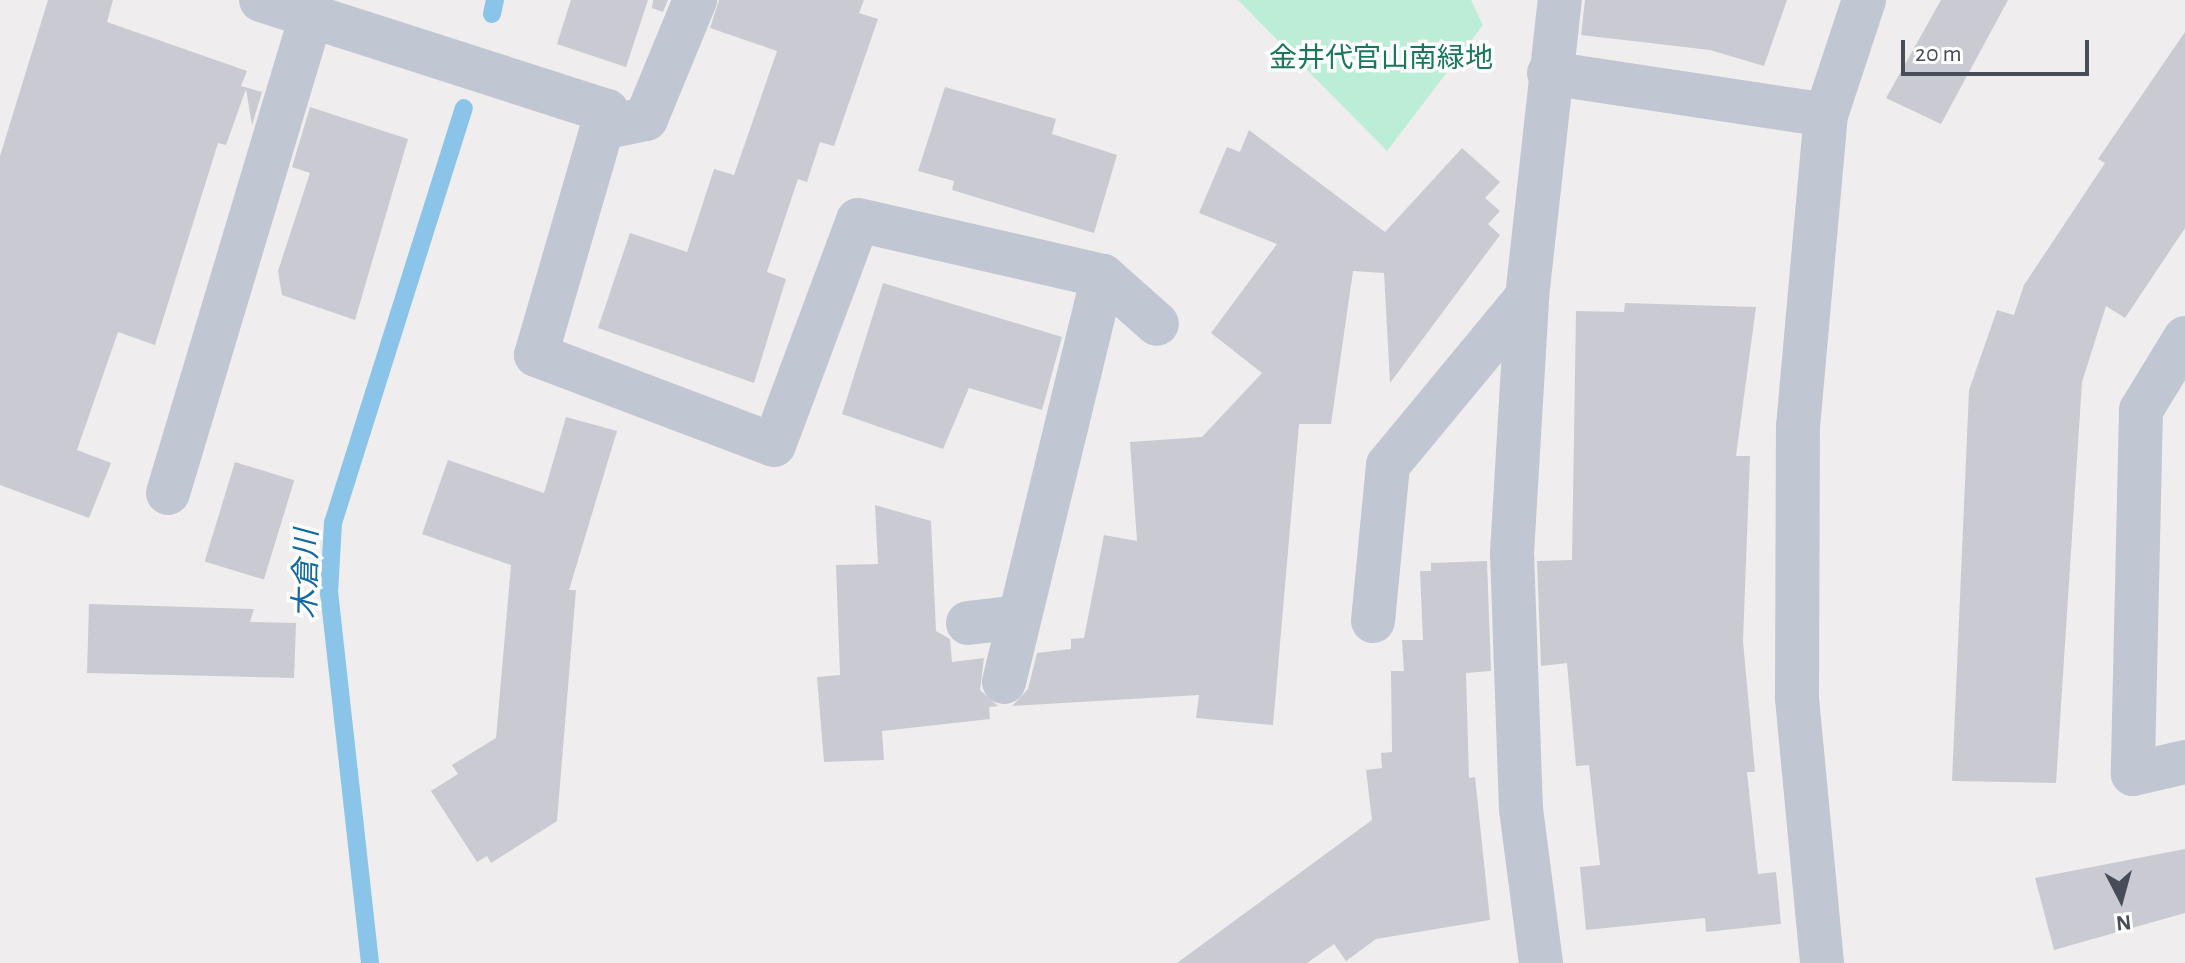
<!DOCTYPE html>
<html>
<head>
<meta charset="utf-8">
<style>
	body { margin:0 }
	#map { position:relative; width:2185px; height:963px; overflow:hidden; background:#efeded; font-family:"Alegreya Sans","Noto Sans JP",sans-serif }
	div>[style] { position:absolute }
	.green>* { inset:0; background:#bcedd7 }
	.stream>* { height:18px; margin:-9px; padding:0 9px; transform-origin:9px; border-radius:9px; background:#8ac4e8 }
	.building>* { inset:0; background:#cacbd2; transform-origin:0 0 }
	.street>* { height:44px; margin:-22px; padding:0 22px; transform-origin:22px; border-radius:22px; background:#c0c6d2 }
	span { translate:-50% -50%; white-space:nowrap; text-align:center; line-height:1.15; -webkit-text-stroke:7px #fff; paint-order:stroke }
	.park-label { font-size:28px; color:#1a785a }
	.water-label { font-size:30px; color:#1169a1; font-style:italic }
	.north { position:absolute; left:2081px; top:859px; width:80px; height:80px; -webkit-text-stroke:6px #fff; paint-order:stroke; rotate:174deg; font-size:22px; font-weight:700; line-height:32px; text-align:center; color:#464d59 }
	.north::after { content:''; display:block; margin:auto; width:28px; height:36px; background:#464d59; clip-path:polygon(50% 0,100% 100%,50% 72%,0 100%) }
	.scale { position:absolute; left:1901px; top:40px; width:188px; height:36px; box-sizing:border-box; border:4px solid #464d59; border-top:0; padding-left:10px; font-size:24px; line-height:28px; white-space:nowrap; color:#464d59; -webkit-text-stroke:6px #fff; paint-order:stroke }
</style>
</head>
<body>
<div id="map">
	<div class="green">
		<div style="clip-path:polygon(1238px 0,1471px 0,1483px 25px,1387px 151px)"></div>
	</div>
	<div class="stream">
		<div style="left:492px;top:14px;width:14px;rotate:-78deg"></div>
		<div style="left:370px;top:963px;width:371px;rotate:-96.3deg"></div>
		<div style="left:329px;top:594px;width:71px;rotate:-86.8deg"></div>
		<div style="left:333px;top:523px;width:435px;rotate:-72.5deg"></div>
	</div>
	<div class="building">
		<div style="clip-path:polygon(48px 0,113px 0,107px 22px,247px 71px,241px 86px,262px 92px,252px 125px,246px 89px,226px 145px,218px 143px,155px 345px,118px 332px,77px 450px,111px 463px,89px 518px,0 485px,0 156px)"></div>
		<div style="clip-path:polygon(571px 0,648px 0,626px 67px,557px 44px)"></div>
		<div style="clip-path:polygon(653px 0,668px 0,663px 12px,652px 8px)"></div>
		<div style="clip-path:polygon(719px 0,864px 0,859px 13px,878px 19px,834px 146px,820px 142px,807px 182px,798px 179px,767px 272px,786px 279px,754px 383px,598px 328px,630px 233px,687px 252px,714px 169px,734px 175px,777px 51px,710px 28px)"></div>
		<div style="clip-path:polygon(1585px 0,1787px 0,1764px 66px,1710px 50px,1581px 35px)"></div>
		<div style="clip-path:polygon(1941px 0,2008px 0,1941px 124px,1886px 98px)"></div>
		<div style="clip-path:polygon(2185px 32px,2185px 228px,2125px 318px,2106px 306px,2082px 382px,2056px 783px,1952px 781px,1969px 390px,1997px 310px,2014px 315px,2024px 285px,2105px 163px,2098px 159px)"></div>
		<div style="clip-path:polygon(945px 87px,1056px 119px,1052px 134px,1117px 155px,1094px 233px,952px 190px,954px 181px,918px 171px)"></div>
		<div style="clip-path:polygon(310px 107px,408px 139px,355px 320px,282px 295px,278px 271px,310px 173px,292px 167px)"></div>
		<div style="clip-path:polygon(1249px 130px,1385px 232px,1462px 148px,1500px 182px,1485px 198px,1500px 211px,1488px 224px,1500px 235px,1390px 383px,1384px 273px,1353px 271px,1331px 424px,1299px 424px,1273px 725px,1196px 718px,1199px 695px,1012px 706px,1028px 689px,1037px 653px,1071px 649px,1071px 639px,1084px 638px,1104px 535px,1137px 541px,1130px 442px,1202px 437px,1262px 373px,1211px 333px,1277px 244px,1199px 213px,1227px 147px,1240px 152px)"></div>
		<div style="clip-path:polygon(883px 283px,1062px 337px,1042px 410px,969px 388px,943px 449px,842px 414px)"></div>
		<div style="clip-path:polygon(1625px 303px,1756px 307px,1736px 456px,1750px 456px,1743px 641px,1755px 772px,1747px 772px,1758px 874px,1776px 872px,1781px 924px,1706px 932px,1705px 918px,1586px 930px,1580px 867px,1600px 865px,1589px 765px,1576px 766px,1567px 663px,1541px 666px,1537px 561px,1572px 560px,1576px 311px,1624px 312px)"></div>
		<div style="clip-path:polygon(566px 417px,617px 431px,569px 590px,576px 590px,557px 821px,491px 863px,487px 856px,477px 862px,431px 791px,458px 774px,452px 765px,496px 738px,511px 565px,422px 534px,448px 460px,544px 493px)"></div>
		<div style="left:235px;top:462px;width:62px;height:104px;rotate:17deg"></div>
		<div style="clip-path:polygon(875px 505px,931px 521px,936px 631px,950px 639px,952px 662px,984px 658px,980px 690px,998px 706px,989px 707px,990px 719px,882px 731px,884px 760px,824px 762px,817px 677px,840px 675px,836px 565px,878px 564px)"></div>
		<div style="clip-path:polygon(1487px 561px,1491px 671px,1466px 673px,1469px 778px,1475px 777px,1490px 920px,1376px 939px,1346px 961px,1334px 944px,1307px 963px,1177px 963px,1372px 820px,1366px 770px,1382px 768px,1381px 753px,1392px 752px,1391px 671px,1404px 671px,1402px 640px,1423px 640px,1420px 571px,1431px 571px,1431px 563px)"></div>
		<div style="clip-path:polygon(89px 604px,254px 609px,250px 622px,296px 623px,294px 678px,87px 673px)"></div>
		<div style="clip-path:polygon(2185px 849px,2185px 913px,2054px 950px,2035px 878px)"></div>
	</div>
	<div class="street">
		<div style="left:261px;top:0;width:363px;rotate:17.8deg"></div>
		<div style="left:607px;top:111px;width:254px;rotate:106.2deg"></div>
		<div style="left:536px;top:355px;width:254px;rotate:20.7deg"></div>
		<div style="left:774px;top:445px;width:240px;rotate:-69.5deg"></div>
		<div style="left:858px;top:220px;width:251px;rotate:12.9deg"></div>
		<div style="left:1103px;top:276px;width:72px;rotate:41.6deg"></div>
		<div style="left:1549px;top:73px;width:280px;rotate:8.6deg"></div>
		<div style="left:602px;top:128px;width:45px;rotate:-11.6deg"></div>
		<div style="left:646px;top:119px;width:129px;rotate:-67.6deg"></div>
		<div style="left:2185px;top:338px;width:84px;rotate:121.4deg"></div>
		<div style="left:2141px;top:410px;width:364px;rotate:91.3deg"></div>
		<div style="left:2133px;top:774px;width:53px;rotate:-13deg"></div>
		<div style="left:168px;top:493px;width:498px;rotate:-73.3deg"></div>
		<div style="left:1373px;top:621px;width:157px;rotate:-84.5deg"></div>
		<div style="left:1388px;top:465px;width:218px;rotate:-50.4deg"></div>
		<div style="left:968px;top:623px;width:51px;rotate:-6.7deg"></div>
		<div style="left:1004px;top:682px;width:418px;rotate:-76.3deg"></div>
		<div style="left:1541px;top:963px;width:154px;rotate:-97.4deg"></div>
		<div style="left:1521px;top:810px;width:257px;rotate:-92deg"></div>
		<div style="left:1512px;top:553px;width:256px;rotate:-86.6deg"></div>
		<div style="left:1527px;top:297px;width:299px;rotate:-83.7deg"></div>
		<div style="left:1822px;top:963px;width:267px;rotate:-95.4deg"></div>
		<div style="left:1797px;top:697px;width:270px;rotate:-89.8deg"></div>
		<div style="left:1798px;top:427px;width:313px;rotate:-84.9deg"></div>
		<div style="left:1826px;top:115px;width:121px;rotate:-71.7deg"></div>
	</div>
	<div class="park-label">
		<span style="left:1381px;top:59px">金井代官山南緑地</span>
	</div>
	<div class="water-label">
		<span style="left:307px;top:574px;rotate:-89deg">木倉川</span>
	</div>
	<div class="north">N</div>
	<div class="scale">20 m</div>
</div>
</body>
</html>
